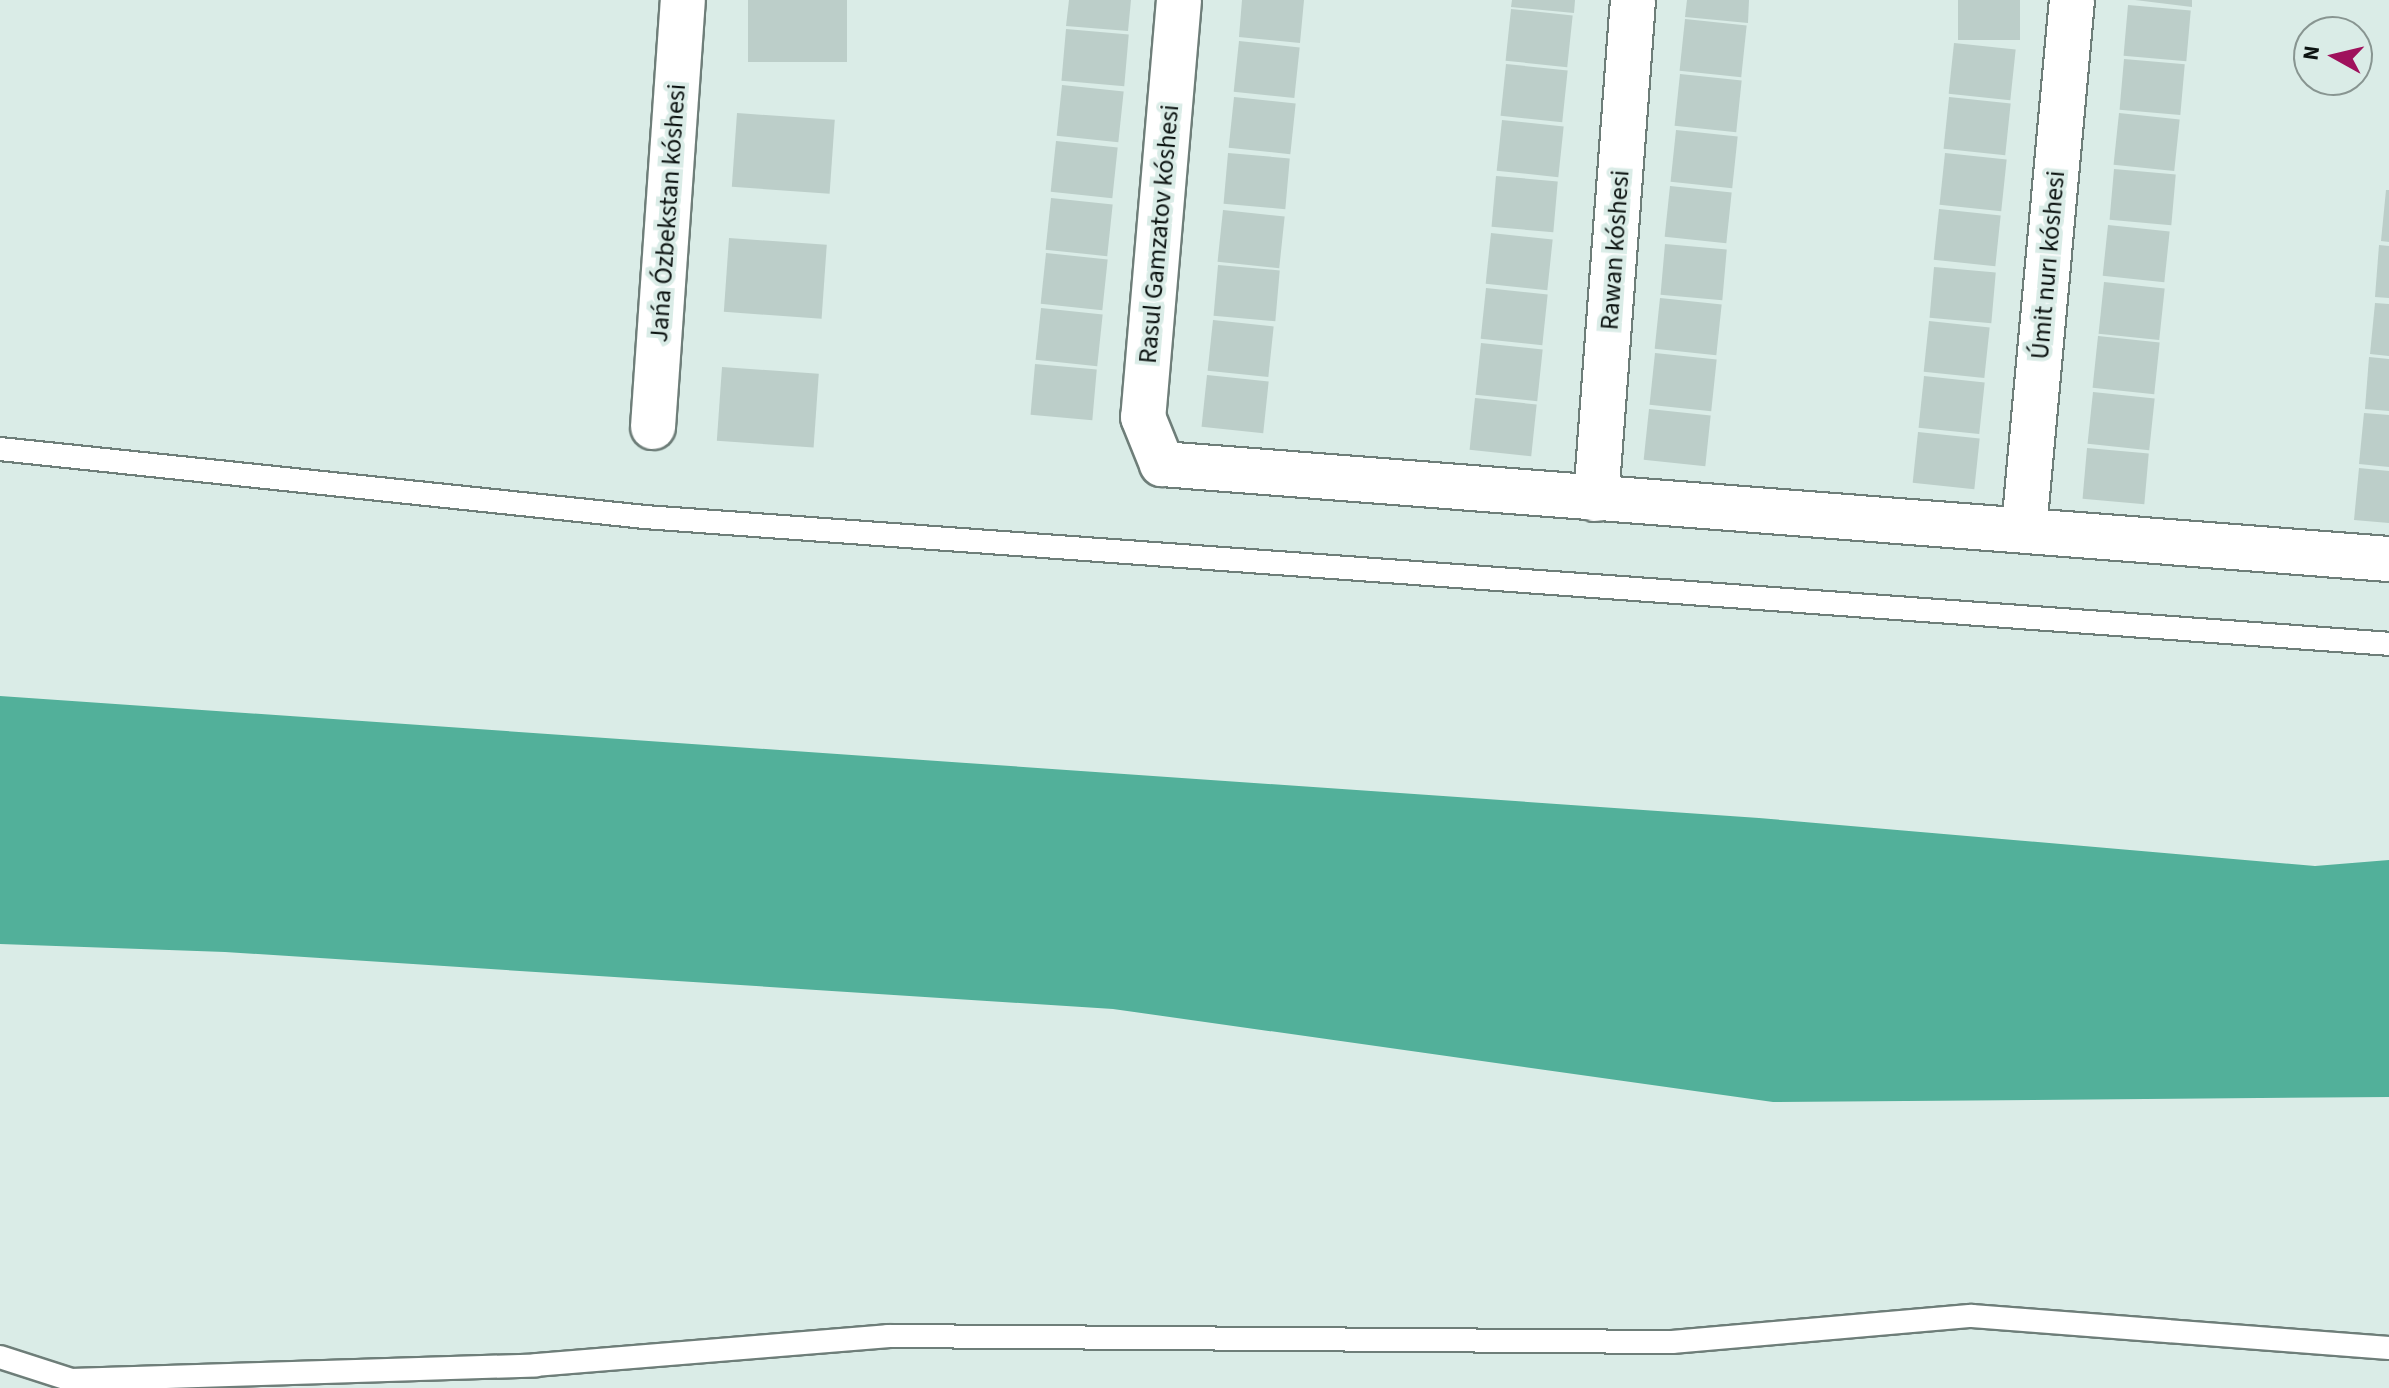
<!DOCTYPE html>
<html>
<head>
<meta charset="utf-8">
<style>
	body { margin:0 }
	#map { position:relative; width:2389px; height:1388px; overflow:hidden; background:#daece7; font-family:"Source Sans 3",sans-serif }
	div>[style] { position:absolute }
	.water>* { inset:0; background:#52b09a }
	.building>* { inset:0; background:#bccec9; transform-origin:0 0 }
	.roads { filter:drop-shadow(2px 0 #6e7e79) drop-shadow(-2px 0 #6e7e79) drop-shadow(0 2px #6e7e79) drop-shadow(0 -2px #6e7e79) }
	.lane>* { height:22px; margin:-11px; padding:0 11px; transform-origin:11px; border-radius:11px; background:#fff }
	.street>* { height:44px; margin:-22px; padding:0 22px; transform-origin:22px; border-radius:22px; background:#fff }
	span { translate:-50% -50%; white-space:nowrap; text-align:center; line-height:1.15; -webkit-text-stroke:8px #daece7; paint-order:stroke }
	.street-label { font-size:26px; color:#0c1311 }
	.north { position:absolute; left:2293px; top:16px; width:80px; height:80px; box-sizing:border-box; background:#daece7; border:2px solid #889591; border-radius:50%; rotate:278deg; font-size:22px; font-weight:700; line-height:32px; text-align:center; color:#0c1311 }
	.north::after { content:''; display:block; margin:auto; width:28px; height:36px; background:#9f115c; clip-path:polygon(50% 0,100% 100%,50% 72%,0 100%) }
</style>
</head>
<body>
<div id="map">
	<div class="water">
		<div style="clip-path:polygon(0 696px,1759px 818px,2315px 866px,2389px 860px,2389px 1097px,1773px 1102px,1113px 1009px,225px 952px,0 944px)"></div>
	</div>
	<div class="building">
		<div style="left:748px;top:0;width:99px;height:62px"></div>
		<div style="clip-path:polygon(1069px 0,1131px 0,1128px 31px,1066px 26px)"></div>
		<div style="clip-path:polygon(1242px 0,1304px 0,1300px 43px,1239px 37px)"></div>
		<div style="clip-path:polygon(1512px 0,1575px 0,1574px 13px,1511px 7px)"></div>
		<div style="clip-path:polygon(1687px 0,1749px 0,1748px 23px,1685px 17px)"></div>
		<div style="left:1958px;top:0;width:62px;height:40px"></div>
		<div style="clip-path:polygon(2135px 0,2192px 0,2192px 7px)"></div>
		<div style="left:2128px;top:5px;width:63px;height:51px;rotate:5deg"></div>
		<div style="left:1511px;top:9px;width:62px;height:52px;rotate:6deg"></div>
		<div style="left:1685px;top:19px;width:62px;height:52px;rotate:6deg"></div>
		<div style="left:1066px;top:29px;width:63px;height:52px;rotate:5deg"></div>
		<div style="left:1239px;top:41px;width:61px;height:51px;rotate:6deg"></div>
		<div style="left:1954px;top:43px;width:62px;height:51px;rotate:6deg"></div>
		<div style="left:2124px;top:59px;width:61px;height:51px;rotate:5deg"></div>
		<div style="left:1506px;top:64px;width:62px;height:52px;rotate:6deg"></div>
		<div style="left:1680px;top:74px;width:62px;height:52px;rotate:6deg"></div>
		<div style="left:1062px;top:85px;width:62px;height:51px;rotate:6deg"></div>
		<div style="left:1234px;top:97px;width:62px;height:51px;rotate:6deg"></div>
		<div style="left:1949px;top:97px;width:62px;height:52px;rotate:6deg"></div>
		<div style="left:737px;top:113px;width:98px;height:74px;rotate:4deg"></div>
		<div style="left:2119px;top:113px;width:61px;height:52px;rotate:6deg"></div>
		<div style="left:1502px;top:120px;width:62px;height:51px;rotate:6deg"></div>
		<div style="left:1676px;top:130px;width:62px;height:52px;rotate:6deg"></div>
		<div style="left:1056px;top:141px;width:62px;height:51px;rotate:6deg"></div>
		<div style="left:1228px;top:153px;width:62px;height:51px;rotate:5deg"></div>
		<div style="left:1945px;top:153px;width:62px;height:52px;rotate:6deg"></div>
		<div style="left:2114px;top:169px;width:62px;height:51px;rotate:5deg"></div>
		<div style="left:1496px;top:176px;width:62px;height:51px;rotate:5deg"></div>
		<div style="left:1670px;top:186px;width:62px;height:51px;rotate:6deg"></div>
		<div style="clip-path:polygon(2386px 190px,2389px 190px,2389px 242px,2381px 241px)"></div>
		<div style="left:1051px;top:198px;width:62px;height:52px;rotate:6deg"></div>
		<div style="left:1939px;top:209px;width:62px;height:51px;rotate:6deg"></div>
		<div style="left:1223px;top:210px;width:62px;height:52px;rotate:6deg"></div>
		<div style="left:2108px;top:225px;width:62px;height:51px;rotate:6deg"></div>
		<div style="left:1491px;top:233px;width:62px;height:51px;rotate:6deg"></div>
		<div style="left:729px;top:238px;width:98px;height:74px;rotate:4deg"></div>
		<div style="left:1665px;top:244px;width:62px;height:51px;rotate:5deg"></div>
		<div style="clip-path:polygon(2379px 245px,2389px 246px,2389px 298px,2375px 297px)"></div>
		<div style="left:1046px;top:253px;width:62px;height:51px;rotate:6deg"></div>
		<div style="left:1218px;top:265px;width:62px;height:51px;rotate:5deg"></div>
		<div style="left:1934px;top:267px;width:62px;height:51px;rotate:5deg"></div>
		<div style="left:2104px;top:282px;width:61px;height:52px;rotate:6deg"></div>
		<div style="left:1486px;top:288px;width:62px;height:51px;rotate:6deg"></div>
		<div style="left:1660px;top:298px;width:62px;height:51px;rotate:6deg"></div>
		<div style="clip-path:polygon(2375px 303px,2389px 304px,2389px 356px,2370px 354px)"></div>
		<div style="left:1041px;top:308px;width:62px;height:52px;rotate:6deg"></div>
		<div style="left:1213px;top:320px;width:61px;height:51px;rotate:6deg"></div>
		<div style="left:1929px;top:321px;width:61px;height:51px;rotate:6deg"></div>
		<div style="left:2098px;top:336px;width:62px;height:52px;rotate:6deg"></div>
		<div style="left:1481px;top:343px;width:62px;height:52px;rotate:6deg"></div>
		<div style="left:1655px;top:353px;width:62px;height:52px;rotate:6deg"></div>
		<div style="clip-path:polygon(2369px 357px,2389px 359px,2389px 411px,2365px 409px)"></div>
		<div style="left:1035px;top:364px;width:62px;height:51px;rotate:5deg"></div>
		<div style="left:722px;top:367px;width:97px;height:74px;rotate:4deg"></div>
		<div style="left:1207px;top:375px;width:62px;height:52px;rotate:6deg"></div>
		<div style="left:1924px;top:376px;width:61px;height:52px;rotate:6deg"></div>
		<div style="left:2093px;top:392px;width:62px;height:52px;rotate:6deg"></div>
		<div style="left:1475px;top:398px;width:62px;height:52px;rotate:6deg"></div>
		<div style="left:1649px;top:409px;width:62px;height:51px;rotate:6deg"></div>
		<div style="clip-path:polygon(2364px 413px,2389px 415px,2389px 467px,2359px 464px)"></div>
		<div style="left:1918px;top:432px;width:62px;height:51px;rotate:6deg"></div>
		<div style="left:2087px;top:448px;width:62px;height:51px;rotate:5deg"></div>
		<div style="clip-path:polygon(2359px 468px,2389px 471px,2389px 523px,2354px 520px)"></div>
	</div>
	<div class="roads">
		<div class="lane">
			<div style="left:0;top:449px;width:649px;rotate:6.02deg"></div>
			<div style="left:645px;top:517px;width:1749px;rotate:4.16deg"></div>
			<div style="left:0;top:1357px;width:75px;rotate:17.9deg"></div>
			<div style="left:71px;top:1380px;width:465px;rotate:-1.8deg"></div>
			<div style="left:536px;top:1365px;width:353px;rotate:-4.7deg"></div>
			<div style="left:888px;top:1336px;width:784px;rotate:0.44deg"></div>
			<div style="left:1672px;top:1342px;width:301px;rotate:-5deg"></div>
			<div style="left:1972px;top:1316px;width:418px;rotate:4.4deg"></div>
		</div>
		<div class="street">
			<div style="left:1179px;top:0;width:419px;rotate:94.9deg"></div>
			<div style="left:1143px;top:417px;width:51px;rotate:68deg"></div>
			<div style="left:1162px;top:464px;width:1231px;rotate:4.43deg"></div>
			<div style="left:653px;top:427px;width:428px;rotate:-86deg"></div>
			<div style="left:1596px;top:499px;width:500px;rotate:-85.76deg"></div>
			<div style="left:2024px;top:529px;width:531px;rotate:-84.82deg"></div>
		</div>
	</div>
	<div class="street-label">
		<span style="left:668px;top:213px;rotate:-86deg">Jańa Ózbekstan kóshesi</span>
		<span style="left:1159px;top:234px;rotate:-85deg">Rasul Gamzatov kóshesi</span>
		<span style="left:1615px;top:250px;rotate:-86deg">Rawan kóshesi</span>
		<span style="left:2048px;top:265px;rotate:-85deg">Úmit nurı kóshesi</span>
	</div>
	<div class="north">N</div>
</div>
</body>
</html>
